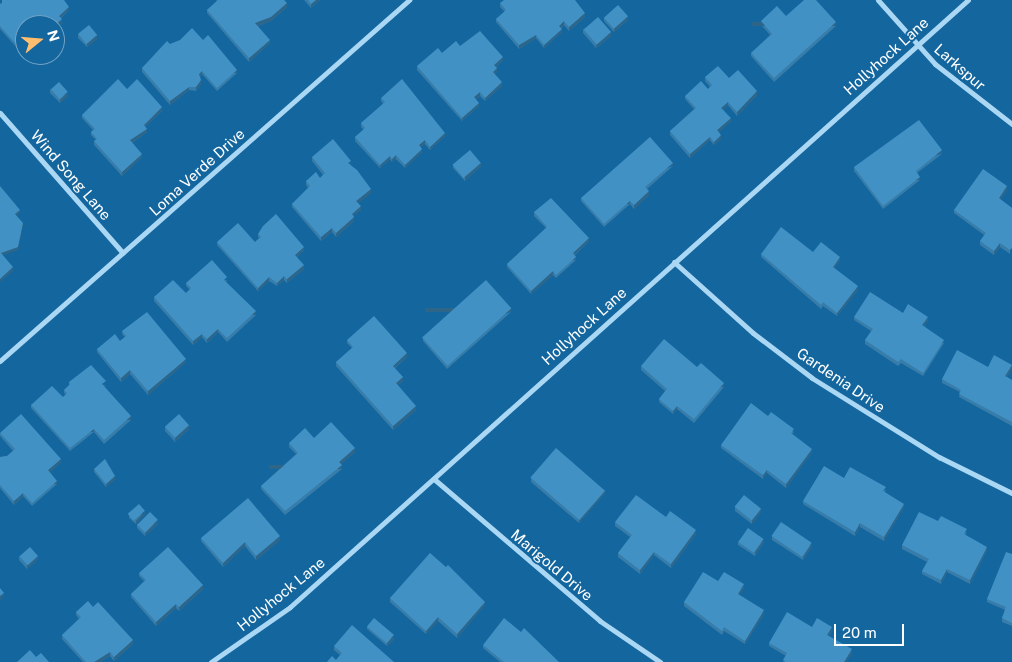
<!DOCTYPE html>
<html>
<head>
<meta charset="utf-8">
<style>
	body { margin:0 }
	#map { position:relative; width:1012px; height:662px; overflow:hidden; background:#14669e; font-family:"Public Sans",sans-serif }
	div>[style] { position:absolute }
	.minor>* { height:5px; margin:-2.5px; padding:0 2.5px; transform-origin:2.5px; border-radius:2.5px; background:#aad7f4 }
	.wall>* { inset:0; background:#387da9 }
	.shaded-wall>* { inset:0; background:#2e668a; transform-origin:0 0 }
	.building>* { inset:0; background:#4191c5; transform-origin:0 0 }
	span { translate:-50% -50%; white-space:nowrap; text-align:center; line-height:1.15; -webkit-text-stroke:4px #14669e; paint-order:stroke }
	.street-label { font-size:15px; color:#fff }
	.north { position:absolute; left:15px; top:15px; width:50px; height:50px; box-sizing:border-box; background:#14669e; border:1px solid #72a3c5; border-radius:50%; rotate:73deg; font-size:14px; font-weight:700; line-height:20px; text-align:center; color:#fff }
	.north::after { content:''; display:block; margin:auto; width:18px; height:22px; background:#ffbe6d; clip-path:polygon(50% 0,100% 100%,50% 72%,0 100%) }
	.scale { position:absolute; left:834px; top:624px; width:70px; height:22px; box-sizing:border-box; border:2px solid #fff; border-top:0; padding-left:6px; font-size:15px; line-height:18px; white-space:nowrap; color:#fff; -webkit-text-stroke:4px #14669e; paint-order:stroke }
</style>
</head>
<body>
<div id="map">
	<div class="minor">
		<div style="left:878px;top:0;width:86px;rotate:48.3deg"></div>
		<div style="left:935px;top:64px;width:98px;rotate:37.9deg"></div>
		<div style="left:0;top:113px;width:186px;rotate:48.7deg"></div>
		<div style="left:674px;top:262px;width:106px;rotate:41.9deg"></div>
		<div style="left:753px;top:333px;width:74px;rotate:37.3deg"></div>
		<div style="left:812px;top:378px;width:150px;rotate:31.9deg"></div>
		<div style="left:939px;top:457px;width:81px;rotate:26.3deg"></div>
		<div style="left:0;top:361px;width:546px;rotate:-41.43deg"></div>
		<div style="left:434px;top:479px;width:218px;rotate:40.5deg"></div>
		<div style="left:600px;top:621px;width:73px;rotate:34.3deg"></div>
		<div style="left:211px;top:662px;width:96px;rotate:-34.8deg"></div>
		<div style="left:290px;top:607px;width:910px;rotate:-41.84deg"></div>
	</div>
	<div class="wall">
		<div style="clip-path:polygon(216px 0,284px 0,287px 7px,271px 21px,258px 26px,270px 43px,249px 62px,207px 13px,207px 10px,217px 1px)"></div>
		<div style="clip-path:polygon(304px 0,320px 0,311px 8px)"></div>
		<div style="clip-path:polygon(2px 3px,69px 10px,61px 18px,62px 23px,55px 29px,55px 25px,24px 56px,0 29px,0 4px)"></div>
		<div style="clip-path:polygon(500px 3px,585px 17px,569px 31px,564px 25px,561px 28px,562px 32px,544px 48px,536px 38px,519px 49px,496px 22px,496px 19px,505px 12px,500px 7px)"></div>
		<div style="clip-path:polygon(786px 16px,836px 26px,774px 82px,751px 56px,751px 53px,770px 35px,761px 25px,761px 21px)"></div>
		<div style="clip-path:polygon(604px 18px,628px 20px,614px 32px,604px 21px)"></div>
		<div style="clip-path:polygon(583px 29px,611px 36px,596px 48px,583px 33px)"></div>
		<div style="clip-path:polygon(78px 34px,97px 39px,87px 47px,78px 38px)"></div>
		<div style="clip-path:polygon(203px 40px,237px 73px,217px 91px,202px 74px,200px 77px,201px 84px,196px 91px,189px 90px,170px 105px,142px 72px,142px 68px,170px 44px)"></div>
		<div style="clip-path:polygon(460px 46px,503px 60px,496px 67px,497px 72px,494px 74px,502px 86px,485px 101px,480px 96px,476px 99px,479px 106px,462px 121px,417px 70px,417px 66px,442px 53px)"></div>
		<div style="clip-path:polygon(705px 77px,729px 78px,757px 95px,737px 116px,728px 105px,723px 109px,731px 121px,719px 132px,721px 139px,714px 145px,710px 140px,690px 158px,670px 135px,670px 131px,694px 109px,685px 99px,685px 96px,708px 89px,710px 87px,705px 81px)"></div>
		<div style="clip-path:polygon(50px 89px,68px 96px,60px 103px,50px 93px)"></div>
		<div style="clip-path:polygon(127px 89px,162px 111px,145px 127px,147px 132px,132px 143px,142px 157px,122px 176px,94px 145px,94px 141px,96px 140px,91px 135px,91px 132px,93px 130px,82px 118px,82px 115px)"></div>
		<div style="clip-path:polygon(381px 98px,445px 136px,430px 150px,425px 144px,421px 147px,422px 152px,405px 168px,396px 159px,392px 162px,390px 159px,380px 168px,355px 141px,355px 137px,364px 130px,361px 127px,361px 123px,383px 104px,381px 101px)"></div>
		<div style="clip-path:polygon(942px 154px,917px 173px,920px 180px,883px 209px,854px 171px,854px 167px)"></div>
		<div style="clip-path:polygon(312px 157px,351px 164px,350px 165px,371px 193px,358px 203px,361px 210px,353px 216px,354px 221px,336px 237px,332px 232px,321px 241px,292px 207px,292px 204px,308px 188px,306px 185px,306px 181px,320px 178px,323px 175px,312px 161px)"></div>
		<div style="clip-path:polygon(453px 165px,481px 166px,465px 181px,453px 168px)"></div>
		<div style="clip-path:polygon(673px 166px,647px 189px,649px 195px,634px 209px,630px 204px,604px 227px,581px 201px,581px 198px)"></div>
		<div style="clip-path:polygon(1007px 190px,1000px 200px,1012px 208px,1010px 254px,1000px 247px,994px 255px,980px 245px,980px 241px,984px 235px,954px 213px,954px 210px)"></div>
		<div style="clip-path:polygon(534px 212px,589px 241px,575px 255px,576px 260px,556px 278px,553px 275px,531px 294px,507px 267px,507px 264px,546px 228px,534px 216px)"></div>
		<div style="clip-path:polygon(258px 234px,304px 250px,297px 257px,304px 269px,287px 283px,284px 280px,277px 286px,269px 281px,258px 291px,217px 245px,217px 242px,255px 242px,259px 238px,258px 237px)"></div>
		<div style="clip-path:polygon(813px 252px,840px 260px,834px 268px,858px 290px,837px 316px,823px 306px,821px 309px,761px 257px,761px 254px)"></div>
		<div style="clip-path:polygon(227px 280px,226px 282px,256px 315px,227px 342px,218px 332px,207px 343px,202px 337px,193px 345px,154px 301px,154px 297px,186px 293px,190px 290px,186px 286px,186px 283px)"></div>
		<div style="clip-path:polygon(511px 312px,447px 369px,423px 341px,423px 338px)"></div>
		<div style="clip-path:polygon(903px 313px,928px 320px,924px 326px,944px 343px,923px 376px,901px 363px,898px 366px,865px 344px,865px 340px,871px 331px,854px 320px,854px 317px)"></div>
		<div style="clip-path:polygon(122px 331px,186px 362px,148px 395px,130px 374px,121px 382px,97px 352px,97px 349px,120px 341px,125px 337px,122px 334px)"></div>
		<div style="clip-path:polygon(347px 340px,407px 357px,395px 368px,403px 381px,398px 385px,416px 410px,393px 430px,336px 366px,336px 362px,352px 348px,347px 343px)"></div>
		<div style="clip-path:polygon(641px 366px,697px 367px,724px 387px,694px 423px,677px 409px,673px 414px,659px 402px,659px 399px,665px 391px,641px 370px)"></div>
		<div style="clip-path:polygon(988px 367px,1012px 368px,1007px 377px,1012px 380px,1012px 426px,959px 397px,960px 392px,942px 383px,942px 379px)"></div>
		<div style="clip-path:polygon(69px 382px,106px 385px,104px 386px,131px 420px,104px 444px,94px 432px,70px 451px,31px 408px,31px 405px,63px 397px,66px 395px,64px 393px,64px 390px,69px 386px)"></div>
		<div style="clip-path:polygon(768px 416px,794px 432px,792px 434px,812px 452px,786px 488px,767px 473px,763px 479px,721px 448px,721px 445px)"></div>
		<div style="clip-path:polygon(165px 427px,189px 429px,175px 442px,165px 431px)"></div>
		<div style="clip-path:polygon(0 433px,61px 462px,50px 472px,57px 484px,32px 506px,23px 496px,14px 505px,0 488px,0 457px,7px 456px,13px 451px,0 436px)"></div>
		<div style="clip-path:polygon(314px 438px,355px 452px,341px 464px,342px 469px,285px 515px,261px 489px,261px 486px,296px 454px,289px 447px,289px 443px)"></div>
		<div style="clip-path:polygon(94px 469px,115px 479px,106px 487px,94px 472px)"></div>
		<div style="clip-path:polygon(531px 478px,605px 493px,579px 523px,531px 482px)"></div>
		<div style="clip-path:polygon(886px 490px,885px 492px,904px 507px,884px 541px,860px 527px,855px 536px,803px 504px,803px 501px)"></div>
		<div style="clip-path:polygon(735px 507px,761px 512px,752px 524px,735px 511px)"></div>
		<div style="clip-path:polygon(145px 514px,136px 524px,129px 518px,129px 515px)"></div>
		<div style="clip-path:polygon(666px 517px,696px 534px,671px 568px,654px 555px,640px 574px,618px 557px,618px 553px,630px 537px,615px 526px,615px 522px)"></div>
		<div style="clip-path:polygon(938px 521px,967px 533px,965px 535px,987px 550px,970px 584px,947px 572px,941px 584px,922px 574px,922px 571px,927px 562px,902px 549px,902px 545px)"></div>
		<div style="clip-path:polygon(137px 524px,158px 524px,145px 536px,137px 528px)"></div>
		<div style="clip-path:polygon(772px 536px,812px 546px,803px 560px,772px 540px)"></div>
		<div style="clip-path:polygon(201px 538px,280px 540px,256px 560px,245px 546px,223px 567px,201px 541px)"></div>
		<div style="clip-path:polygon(738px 542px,764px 542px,755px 556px,738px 545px)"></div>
		<div style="clip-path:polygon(1012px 554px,1012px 626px,1002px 622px,1002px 618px,1005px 610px,987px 602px,987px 599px)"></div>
		<div style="clip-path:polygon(19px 556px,38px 559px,27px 569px,19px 560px)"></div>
		<div style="clip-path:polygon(446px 567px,485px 605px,457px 638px,438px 621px,426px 634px,390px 602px,390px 598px)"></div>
		<div style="clip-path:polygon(139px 573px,203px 589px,179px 611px,176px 608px,156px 626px,131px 597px,131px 594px,144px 581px,139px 576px)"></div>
		<div style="clip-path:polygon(744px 588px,739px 595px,764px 614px,745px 644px,724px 631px,722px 635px,684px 606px,684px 602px)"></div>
		<div style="clip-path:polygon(93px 607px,133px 644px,114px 661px,110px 656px,100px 662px,83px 662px,62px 639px,62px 635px,79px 619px,76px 615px,76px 612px)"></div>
		<div style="clip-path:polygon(367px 626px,394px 639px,387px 646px,367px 629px)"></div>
		<div style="clip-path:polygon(812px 627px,832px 630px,829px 636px,852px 653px,846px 662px,783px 662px,786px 656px,769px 646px,769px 643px)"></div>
		<div style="clip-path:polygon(483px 645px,559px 662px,500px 662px,483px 648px)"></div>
		<div style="clip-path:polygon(334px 646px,394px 662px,336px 660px,340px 655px,334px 650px)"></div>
	</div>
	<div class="shaded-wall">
		<div style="clip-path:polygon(316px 0,320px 0,311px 8px,311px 4px)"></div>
		<div style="clip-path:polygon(287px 3px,287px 7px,271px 21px,255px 27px,255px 23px)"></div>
		<div style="clip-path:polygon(69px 7px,69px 10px,59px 19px,59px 16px)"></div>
		<div style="clip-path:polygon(585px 13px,585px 17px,569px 31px,569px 27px)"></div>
		<div style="clip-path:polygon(628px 16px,628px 20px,614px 32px,614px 28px)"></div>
		<div style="clip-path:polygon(62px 19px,62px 23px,55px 29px,55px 25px)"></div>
		<div style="clip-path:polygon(564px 21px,564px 25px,559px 29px,559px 26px)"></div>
		<div style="left:836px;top:22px;width:4px;height:84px;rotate:90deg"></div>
		<div style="clip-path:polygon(562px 29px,562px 32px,544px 48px,544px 45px)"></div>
		<div style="clip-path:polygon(611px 32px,611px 36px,596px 48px,596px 45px)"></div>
		<div style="clip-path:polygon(97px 35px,97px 39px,87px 47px,87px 44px)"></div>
		<div style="clip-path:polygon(536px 35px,536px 38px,519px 49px,519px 45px)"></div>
		<div style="clip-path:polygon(270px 40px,270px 43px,249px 62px,249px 58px)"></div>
		<div style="clip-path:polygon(503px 57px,503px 60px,494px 69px,494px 65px)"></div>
		<div style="clip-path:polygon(497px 68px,497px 72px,493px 75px,493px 72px)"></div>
		<div style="left:237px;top:70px;width:3px;height:27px;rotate:90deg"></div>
		<div style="clip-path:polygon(202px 71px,202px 74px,199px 78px,199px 74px)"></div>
		<div style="clip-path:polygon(201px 80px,201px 84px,196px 91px,196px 87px)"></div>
		<div style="clip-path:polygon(502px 82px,502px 86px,485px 101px,485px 98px)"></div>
		<div style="clip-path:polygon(189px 87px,189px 90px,170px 105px,170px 101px)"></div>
		<div style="clip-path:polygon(757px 91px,757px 95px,737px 116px,737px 112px)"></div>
		<div style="clip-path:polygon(68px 92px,68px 96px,60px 103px,60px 100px)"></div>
		<div style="clip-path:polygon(480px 92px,480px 96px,474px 101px,474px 97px)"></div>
		<div style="clip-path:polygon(728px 102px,728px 105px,721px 111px,721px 108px)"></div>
		<div style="clip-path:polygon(479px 103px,479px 106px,462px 121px,462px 118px)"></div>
		<div style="clip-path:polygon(162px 107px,162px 111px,144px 128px,144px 125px)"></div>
		<div style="clip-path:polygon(731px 118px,731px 121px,717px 134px,717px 130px)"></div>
		<div style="clip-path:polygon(147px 129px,147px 132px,130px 144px,130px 140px)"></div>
		<div style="clip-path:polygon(445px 133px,445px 136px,430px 150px,430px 147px)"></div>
		<div style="clip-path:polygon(721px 135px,721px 139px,714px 145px,714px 142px)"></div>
		<div style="clip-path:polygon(710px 137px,710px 140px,690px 158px,690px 154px)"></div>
		<div style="clip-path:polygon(425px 140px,425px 144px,419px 149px,419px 145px)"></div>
		<div style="clip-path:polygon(422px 149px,422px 152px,405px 168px,405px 165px)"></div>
		<div style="left:942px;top:150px;width:4px;height:33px;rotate:90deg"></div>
		<div style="clip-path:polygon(142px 154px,142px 157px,122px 176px,122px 172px)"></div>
		<div style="clip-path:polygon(396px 155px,396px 159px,392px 162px,392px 159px)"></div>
		<div style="clip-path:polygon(390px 156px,390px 159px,380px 168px,380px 165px)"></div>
		<div style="clip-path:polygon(481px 163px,481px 166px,465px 181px,465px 177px)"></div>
		<div style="left:673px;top:163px;width:3px;height:37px;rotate:90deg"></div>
		<div style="left:920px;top:177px;width:3px;height:47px;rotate:90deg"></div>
		<div style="clip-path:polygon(1007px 186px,1007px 190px,999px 202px,999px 198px)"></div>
		<div style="clip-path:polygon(371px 189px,371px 193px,356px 205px,356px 201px)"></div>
		<div style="clip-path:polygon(649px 191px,649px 195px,634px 209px,634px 205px)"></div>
		<div style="left:630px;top:201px;width:3px;height:35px;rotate:90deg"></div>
		<div style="clip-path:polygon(361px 206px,361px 210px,352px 217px,352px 214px)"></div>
		<div style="clip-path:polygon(20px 210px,20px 213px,15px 217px,15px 214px)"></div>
		<div style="clip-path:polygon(354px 217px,354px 221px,336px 237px,336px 233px)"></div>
		<div style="clip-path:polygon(23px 223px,23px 226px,18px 250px,1px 256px,1px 253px)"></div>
		<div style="clip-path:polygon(332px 228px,332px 232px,321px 241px,321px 237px)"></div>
		<div style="clip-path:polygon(589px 238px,589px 241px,573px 256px,573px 253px)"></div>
		<div style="clip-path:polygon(1000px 243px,1000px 247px,994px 255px,994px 251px)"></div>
		<div style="clip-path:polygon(304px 247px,304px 250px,295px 259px,295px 255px)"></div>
		<div style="left:576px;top:257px;width:3px;height:27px;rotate:90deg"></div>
		<div style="clip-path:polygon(840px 257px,840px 260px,833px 270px,833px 267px)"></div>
		<div style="clip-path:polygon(304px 265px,304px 269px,287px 283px,287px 279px)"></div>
		<div style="clip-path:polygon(13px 267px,13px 271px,0 282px,0 279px)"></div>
		<div style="clip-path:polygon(553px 271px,553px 275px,531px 294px,531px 291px)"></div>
		<div style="clip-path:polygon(284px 276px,284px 280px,277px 286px,277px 283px)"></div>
		<div style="clip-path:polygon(269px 277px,269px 281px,258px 291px,258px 288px)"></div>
		<div style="clip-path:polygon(858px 286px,858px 290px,837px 316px,837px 313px)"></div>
		<div style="left:511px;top:308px;width:4px;height:86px;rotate:90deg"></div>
		<div style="left:256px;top:311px;width:4px;height:40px;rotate:90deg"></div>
		<div style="clip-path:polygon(928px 317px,928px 320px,922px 329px,922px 325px)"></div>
		<div style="clip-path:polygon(218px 329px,218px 332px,207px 343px,207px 339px)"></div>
		<div style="clip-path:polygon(202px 334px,202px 337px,193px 345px,193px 341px)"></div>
		<div style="left:944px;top:340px;width:3px;height:39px;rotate:90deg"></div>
		<div style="clip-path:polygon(407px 353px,407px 357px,393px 369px,393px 366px)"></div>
		<div style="clip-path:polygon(186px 359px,186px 362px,148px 395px,148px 391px)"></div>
		<div style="clip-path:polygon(1012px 365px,1012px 368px,1005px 380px,1005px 376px)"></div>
		<div style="clip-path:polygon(130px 370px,130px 374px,121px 382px,121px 378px)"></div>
		<div style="clip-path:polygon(403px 377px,403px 381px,396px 387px,396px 383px)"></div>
		<div style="left:724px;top:383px;width:4px;height:47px;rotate:90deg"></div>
		<div style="clip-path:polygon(416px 406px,416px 410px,393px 430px,393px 426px)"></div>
		<div style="clip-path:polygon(677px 406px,677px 409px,673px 414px,673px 411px)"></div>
		<div style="left:131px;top:416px;width:4px;height:36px;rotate:90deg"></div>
		<div style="clip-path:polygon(189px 425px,189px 429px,175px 442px,175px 438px)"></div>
		<div style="left:94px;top:429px;width:3px;height:31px;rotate:90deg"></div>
		<div style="clip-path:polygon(355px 448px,355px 452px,339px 466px,339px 462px)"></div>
		<div style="clip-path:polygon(812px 449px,812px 452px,786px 488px,786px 484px)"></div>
		<div style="clip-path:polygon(61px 459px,61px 462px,48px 474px,48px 470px)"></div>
		<div style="left:342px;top:465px;width:4px;height:73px;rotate:90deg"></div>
		<div style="clip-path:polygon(767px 470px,767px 473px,763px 479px,763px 475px)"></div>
		<div style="clip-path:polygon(115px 476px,115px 479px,106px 487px,106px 484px)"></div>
		<div style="left:57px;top:481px;width:3px;height:33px;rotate:90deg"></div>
		<div style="clip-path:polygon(605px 490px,605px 493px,579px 523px,579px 519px)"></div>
		<div style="clip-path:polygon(23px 493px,23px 496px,14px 505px,14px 501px)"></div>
		<div style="clip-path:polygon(904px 504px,904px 507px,884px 541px,884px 537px)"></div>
		<div style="clip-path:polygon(761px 509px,761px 512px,752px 524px,752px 520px)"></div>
		<div style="clip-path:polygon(145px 511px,145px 514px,136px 524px,136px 521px)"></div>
		<div style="clip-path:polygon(158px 520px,158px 524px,145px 536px,145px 533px)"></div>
		<div style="clip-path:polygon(860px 523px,860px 527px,855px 536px,855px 532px)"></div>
		<div style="clip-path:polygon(696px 530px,696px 534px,671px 568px,671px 564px)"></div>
		<div style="clip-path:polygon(280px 536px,280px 540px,256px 560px,256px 556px)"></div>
		<div style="clip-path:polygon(764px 539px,764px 542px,755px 556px,755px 552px)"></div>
		<div style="clip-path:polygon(245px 542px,245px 546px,223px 567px,223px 563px)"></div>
		<div style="clip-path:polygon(812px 543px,812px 546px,803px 560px,803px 557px)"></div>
		<div style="clip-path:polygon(987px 547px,987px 550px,970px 584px,970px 580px)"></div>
		<div style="clip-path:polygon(654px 552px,654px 555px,640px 574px,640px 570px)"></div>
		<div style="clip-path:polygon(38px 556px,38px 559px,27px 569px,27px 565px)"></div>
		<div style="clip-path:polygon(947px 569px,947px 572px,941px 584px,941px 580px)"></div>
		<div style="clip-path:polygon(744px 584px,744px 588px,738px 598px,738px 594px)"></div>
		<div style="clip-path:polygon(203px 585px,203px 589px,179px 611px,179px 607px)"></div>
		<div style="clip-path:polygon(4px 593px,4px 596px,0 600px,0 596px)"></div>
		<div style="clip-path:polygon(485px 602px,485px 605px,457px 638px,457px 634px)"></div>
		<div style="clip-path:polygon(176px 604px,176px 608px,156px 626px,156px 622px)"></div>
		<div style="clip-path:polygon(764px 610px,764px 614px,745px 644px,745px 641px)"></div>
		<div style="clip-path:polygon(438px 617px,438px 621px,426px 634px,426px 631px)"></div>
		<div style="clip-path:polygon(832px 627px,832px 630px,827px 639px,827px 635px)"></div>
		<div style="clip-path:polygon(394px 635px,394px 639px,387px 646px,387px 643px)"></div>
		<div style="clip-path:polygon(133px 640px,133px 644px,114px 661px,114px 657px)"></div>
		<div style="clip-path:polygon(852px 649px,852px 653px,846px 662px,844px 662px)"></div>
		<div style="clip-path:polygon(110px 652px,110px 656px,100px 662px,94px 662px)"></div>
	</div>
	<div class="building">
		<div style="clip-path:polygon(2px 0,64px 0,69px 7px,59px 16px,62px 19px,55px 25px,25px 25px,25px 52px,24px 53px,0 26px,0 4px,2px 3px)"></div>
		<div style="clip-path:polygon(218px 0,284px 0,287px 3px,271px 17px,255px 23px,270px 40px,249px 58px,207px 10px)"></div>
		<div style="clip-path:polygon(308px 0,316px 0,311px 4px)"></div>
		<div style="clip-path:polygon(504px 0,575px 0,585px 13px,569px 27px,564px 21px,559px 26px,562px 29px,544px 45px,536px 35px,519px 45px,496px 19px,506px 10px,500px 3px)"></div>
		<div style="clip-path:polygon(804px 0,816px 0,836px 22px,774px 78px,751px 53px,772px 34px,761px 21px,777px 6px,786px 16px)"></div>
		<div style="left:618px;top:5px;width:15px;height:19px;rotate:48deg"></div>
		<div style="left:598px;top:17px;width:20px;height:19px;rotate:49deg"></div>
		<div style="left:89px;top:25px;width:13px;height:14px;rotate:51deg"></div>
		<div style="clip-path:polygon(192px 28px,203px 40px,208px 35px,237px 70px,217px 88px,202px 71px,199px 74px,201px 80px,196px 87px,189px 87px,170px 101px,142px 68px,167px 41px,170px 44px,180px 40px)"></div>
		<div style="clip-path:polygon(480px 31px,503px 57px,494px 65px,497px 68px,493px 72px,502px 82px,485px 98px,480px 92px,474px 97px,479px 103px,462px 118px,417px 66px,438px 48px,442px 53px,456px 41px,460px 46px)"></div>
		<div style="clip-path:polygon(718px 66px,729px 78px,738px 70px,757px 91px,737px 112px,728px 102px,721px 108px,731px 118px,717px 130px,721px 135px,714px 142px,710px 137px,690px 154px,670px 131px,696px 108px,685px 96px,701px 81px,708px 89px,712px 85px,705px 77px)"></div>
		<div style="clip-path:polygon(118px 79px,127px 89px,137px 79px,162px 107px,144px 125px,147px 129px,130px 140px,142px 154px,122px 172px,94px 141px,97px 139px,91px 132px,95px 129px,82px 115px)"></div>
		<div style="clip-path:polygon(402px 79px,445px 133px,430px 147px,425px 140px,419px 145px,422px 149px,405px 165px,396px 155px,392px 159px,390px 156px,380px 165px,355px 137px,365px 128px,361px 123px,385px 102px,381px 98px)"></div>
		<div style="left:59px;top:82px;width:13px;height:11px;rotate:48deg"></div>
		<div style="clip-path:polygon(919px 120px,942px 150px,916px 171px,920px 177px,883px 206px,854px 167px)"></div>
		<div style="clip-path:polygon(650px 137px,673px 163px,645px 187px,649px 191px,634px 205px,630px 201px,604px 224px,581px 198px)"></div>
		<div style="clip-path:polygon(333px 139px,351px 161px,348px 163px,357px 170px,371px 189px,356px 201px,361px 206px,352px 214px,354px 217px,336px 233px,332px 228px,321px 237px,292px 204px,310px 186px,306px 181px,316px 172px,320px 178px,325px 173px,312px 157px)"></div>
		<div style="left:470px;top:150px;width:17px;height:23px;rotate:50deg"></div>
		<div style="clip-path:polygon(983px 169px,1007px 186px,999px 198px,1012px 208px,1012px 248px,1010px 250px,1000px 243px,994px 251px,980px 241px,986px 233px,954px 210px)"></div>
		<div style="clip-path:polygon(0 186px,20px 210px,15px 214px,23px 223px,18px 247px,1px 253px,13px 267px,0 279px)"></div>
		<div style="clip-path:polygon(551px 198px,589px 238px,573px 253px,576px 257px,556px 275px,553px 271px,531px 291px,507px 264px,547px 227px,534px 212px)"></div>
		<div style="clip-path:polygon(276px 214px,304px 247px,295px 255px,304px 265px,287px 279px,284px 276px,277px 283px,269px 277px,258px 288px,217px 242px,238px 223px,255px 242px,261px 237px,258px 234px,263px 226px)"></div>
		<div style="clip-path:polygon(781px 227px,813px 252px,821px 242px,840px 257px,833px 267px,858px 286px,837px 313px,823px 302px,821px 305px,761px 254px)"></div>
		<div style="clip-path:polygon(212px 260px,227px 277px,224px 280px,256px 311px,227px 338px,218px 329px,207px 339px,202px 334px,193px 341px,154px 297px,173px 280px,186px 293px,191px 288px,186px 283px)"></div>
		<div style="left:486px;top:280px;width:38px;height:86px;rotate:48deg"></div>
		<div style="clip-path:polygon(870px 292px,903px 313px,908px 304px,928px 317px,922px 325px,944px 340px,923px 373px,901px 359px,898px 362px,865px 340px,873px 329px,854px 317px)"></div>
		<div style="clip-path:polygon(147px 312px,186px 359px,148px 391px,130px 370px,121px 378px,97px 349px,115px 334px,120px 341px,126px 336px,122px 331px)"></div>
		<div style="clip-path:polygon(374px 316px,407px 353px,393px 366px,403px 377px,396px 383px,416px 406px,393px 426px,336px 362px,353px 347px,347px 340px)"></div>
		<div style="clip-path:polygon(664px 339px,697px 367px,701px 363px,724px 383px,694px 419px,677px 406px,673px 411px,659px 399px,667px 389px,641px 366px)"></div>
		<div style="clip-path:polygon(957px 350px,988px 367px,994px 355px,1012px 365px,1005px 376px,1012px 380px,1012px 422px,959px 394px,961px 390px,942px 379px)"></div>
		<div style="clip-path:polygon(91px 365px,106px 381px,102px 384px,131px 416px,104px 440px,94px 429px,70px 448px,31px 405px,52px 386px,63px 397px,67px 393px,64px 390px,70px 384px,69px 382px)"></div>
		<div style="clip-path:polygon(751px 403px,768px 416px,771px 412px,794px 429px,791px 433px,812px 449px,786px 484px,767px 470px,763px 475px,721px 445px)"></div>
		<div style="clip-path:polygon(21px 414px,61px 459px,48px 470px,57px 481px,32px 503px,23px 493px,14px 501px,0 485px,0 457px,7px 456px,15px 449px,0 433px)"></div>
		<div style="left:179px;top:414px;width:15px;height:19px;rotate:48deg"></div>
		<div style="clip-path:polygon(331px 422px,355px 448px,339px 462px,342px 465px,285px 511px,261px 486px,298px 453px,289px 443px,305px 428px,314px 438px)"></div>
		<div style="left:556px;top:448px;width:65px;height:39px;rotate:41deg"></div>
		<div style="clip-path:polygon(105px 459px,115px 476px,106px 484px,94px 469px)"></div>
		<div style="clip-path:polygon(824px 466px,844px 478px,850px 467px,886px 487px,883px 491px,904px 504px,884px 537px,860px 523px,855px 532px,803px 501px)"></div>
		<div style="clip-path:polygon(636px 495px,666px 517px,670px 511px,696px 530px,671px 564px,654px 552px,640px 570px,618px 553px,632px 535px,615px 522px)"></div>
		<div style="left:744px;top:495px;width:22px;height:15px;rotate:39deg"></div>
		<div style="clip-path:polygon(248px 498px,280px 536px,256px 556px,245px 542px,223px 563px,201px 538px)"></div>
		<div style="left:139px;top:504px;width:9px;height:15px;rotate:49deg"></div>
		<div style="left:150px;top:512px;width:11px;height:18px;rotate:45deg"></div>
		<div style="clip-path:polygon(919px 512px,938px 521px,941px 516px,967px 529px,964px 534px,987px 547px,970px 580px,947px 569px,941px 580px,922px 571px,929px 559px,902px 545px)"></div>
		<div style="left:781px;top:522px;width:37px;height:17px;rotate:34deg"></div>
		<div style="left:748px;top:528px;width:19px;height:17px;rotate:35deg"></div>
		<div style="left:30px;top:547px;width:12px;height:14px;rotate:48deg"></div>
		<div style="clip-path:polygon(168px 547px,203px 585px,179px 607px,176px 604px,156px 622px,131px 594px,146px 580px,139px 573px)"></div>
		<div style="clip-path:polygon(1006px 552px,1012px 554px,1012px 623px,1002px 618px,1006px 607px,987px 599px)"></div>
		<div style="clip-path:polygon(430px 553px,446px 567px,448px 565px,485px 602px,457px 634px,438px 617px,426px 631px,390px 598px)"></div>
		<div style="clip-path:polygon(703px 572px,718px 581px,724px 572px,744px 584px,738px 594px,764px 610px,745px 641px,724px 627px,722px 631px,684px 602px)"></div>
		<div style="clip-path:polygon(0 588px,4px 593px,0 596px)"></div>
		<div style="clip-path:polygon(88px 601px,93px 607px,98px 602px,133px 640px,114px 657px,110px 652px,94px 662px,86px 662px,62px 635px,81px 617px,76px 612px)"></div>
		<div style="clip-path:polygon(787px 612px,812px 627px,817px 618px,832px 627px,827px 635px,852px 649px,844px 662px,786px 662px,783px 660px,787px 653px,769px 643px)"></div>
		<div style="left:374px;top:618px;width:26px;height:11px;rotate:40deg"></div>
		<div style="clip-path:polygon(504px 618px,521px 632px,524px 628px,559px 662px,504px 662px,483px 645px)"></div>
		<div style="clip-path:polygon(352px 625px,394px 662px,327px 662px,332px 656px,336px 660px,342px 653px,334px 646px)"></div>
		<div style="clip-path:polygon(30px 650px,36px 657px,41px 653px,49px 662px,17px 662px)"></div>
	</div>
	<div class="street-label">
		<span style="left:886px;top:56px;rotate:-42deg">Hollyhock Lane</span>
		<span style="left:960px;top:67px;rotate:41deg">Larkspur</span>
		<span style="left:197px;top:172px;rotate:-42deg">Loma Verde Drive</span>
		<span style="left:71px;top:175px;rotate:49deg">Wind Song Lane</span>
		<span style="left:584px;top:326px;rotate:-42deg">Hollyhock Lane</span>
		<span style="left:841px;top:380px;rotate:34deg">Gardenia Drive</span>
		<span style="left:552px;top:565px;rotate:40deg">Marigold Drive</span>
		<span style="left:281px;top:594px;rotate:-39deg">Hollyhock Lane</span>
	</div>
	<div class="north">N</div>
	<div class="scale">20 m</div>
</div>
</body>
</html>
